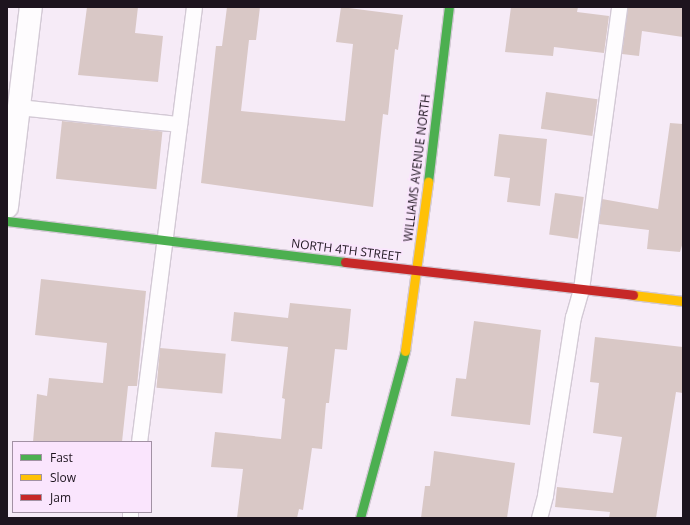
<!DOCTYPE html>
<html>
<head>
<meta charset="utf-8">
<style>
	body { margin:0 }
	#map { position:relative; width:690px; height:525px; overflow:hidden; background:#f6ebf7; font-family:"Open Sans",sans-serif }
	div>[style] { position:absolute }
	.building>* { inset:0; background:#d9c8c6; transform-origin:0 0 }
	.roads { filter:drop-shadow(1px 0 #d3c9d5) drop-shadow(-1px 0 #d3c9d5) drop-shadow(0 1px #d3c9d5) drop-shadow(0 -1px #d3c9d5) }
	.lane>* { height:15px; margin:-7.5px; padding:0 7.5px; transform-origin:7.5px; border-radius:7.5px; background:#fefcfe }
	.street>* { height:22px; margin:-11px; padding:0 11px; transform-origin:11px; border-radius:11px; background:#fefcfe }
	.fast>* { height:9px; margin:-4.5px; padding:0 4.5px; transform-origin:4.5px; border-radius:4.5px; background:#4caf50 }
	.slow>* { height:9px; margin:-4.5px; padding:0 4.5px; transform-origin:4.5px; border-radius:4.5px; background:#ffc107 }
	.jam>* { height:9px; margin:-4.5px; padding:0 4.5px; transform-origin:4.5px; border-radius:4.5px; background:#c62828 }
	span { translate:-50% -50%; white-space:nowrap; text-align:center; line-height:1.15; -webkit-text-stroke:3.5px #fae5fd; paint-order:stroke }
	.street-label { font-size:12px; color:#1d141e }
	.frame { position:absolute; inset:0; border:8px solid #1d141e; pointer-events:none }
	.legend { position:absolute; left:12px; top:441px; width:140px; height:72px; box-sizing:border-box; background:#fae5fd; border:1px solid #a291a4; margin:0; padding:5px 7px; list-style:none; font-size:12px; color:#1d141e }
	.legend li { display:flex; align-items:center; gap:8px; height:20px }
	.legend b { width:20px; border:1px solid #a291a4 }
</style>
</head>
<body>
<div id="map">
	<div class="building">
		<div style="clip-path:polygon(87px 7px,138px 7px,135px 33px,163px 36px,158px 82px,78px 75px)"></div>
		<div style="clip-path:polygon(227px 7px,260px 7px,256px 40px,249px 40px,241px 111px,345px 121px,353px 44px,336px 42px,341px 7px,403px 15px,398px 50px,395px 49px,388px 115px,383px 114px,373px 207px,201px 183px,216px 46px,222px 46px)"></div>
		<div style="clip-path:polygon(511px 7px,578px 7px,577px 12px,609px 16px,604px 53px,554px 47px,553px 56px,505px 52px)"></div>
		<div style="clip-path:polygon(628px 7px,683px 7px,683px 37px,642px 31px,639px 56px,622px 54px)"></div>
		<div style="left:546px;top:92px;width:52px;height:37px;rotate:8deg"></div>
		<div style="left:62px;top:121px;width:101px;height:58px;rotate:6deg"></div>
		<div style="clip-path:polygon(670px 123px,683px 124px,683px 242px,680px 252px,647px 249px,649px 230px,599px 224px,602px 199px,658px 209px)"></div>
		<div style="clip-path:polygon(499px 134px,547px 139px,540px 206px,507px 202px,510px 178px,494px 176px)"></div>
		<div style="left:555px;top:193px;width:29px;height:42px;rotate:8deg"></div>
		<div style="clip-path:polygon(41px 279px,146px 291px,137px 386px,128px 386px,122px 442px,33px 442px,37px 394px,47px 396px,49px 378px,103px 383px,107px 343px,35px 335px)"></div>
		<div style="clip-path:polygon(290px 303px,351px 309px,347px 350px,335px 349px,329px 403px,326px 403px,322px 449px,312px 448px,303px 510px,299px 509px,297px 518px,237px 518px,243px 469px,211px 467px,215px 432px,281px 439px,285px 399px,282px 398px,288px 347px,231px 341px,234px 312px,288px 318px)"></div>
		<div style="clip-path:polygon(474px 321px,541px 330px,530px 425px,451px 416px,456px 378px,466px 379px)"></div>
		<div style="clip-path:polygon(595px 337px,683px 347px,683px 393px,676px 392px,656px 518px,609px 518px,610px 512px,555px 507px,557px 487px,613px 493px,622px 437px,593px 433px,599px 383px,590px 382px)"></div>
		<div style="left:160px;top:348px;width:66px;height:40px;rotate:5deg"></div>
		<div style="clip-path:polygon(434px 451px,515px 463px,507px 518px,421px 518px,425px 486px,430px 486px)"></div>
	</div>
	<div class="roads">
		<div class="lane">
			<div style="left:19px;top:107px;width:161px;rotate:6.1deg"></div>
			<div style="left:139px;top:442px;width:438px;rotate:-82.8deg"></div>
			<div style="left:130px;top:518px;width:6px;rotate:-90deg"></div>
			<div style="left:539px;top:518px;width:24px;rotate:-75deg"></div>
			<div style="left:545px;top:495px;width:180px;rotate:-81.1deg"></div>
			<div style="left:573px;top:317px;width:29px;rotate:-74deg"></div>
			<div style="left:581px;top:289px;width:285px;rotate:-82.3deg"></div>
		</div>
		<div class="street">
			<div style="left:7px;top:207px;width:201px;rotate:-83.2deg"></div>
		</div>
		<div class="fast">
			<div style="left:428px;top:182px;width:176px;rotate:-83.2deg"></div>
			<div style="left:7px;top:221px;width:340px;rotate:6.9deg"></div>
			<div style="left:360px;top:518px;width:173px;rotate:-74.9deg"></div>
		</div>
		<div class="slow">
			<div style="left:633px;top:295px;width:50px;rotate:6.8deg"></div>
			<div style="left:405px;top:351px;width:171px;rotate:-82.2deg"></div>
		</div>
		<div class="jam">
			<div style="left:345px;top:262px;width:290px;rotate:6.5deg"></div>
		</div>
	</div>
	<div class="street-label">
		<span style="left:417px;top:168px;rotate:-83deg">WILLIAMS AVENUE NORTH</span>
		<span style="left:346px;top:250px;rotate:7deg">NORTH 4TH STREET</span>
	</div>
	<div class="frame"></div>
	<ul class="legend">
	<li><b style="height:5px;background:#4caf50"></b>Fast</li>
	<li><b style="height:5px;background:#ffc107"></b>Slow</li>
	<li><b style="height:5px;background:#c62828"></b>Jam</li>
	</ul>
</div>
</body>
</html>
